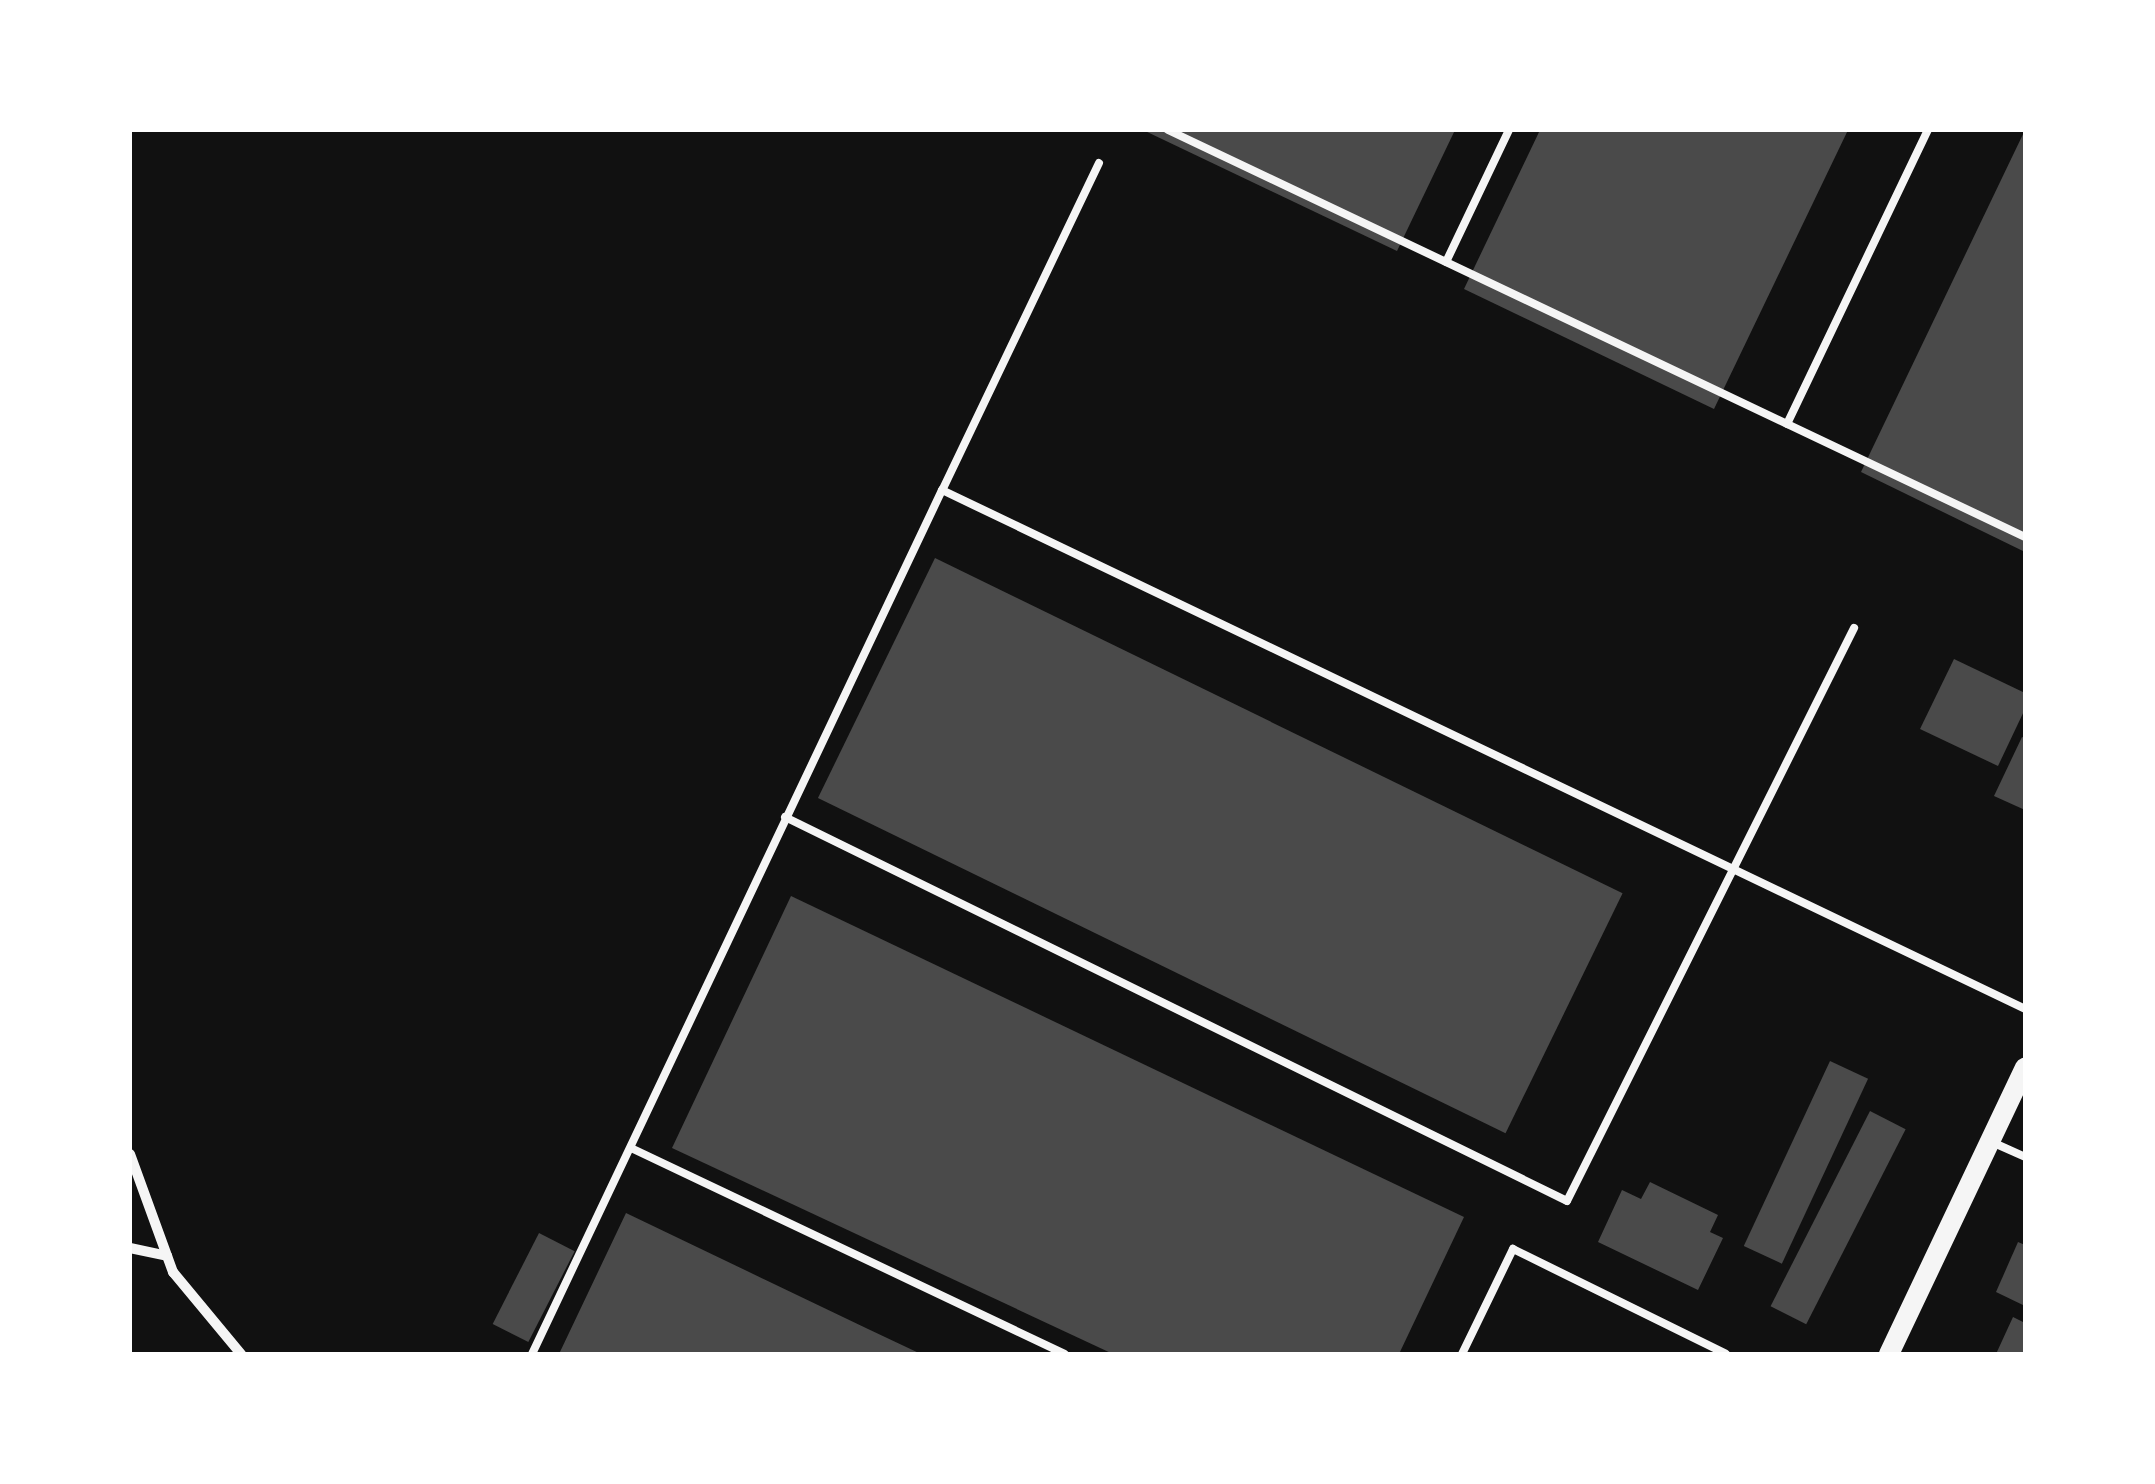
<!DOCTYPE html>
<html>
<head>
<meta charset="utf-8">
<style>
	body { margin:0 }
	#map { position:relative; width:2155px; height:1484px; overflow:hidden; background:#111; font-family:Inter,sans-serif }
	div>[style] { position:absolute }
	.building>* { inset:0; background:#4a4a4a; transform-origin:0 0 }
	.service>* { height:8px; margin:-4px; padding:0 4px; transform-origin:4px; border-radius:4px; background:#f5f5f5 }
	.minor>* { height:10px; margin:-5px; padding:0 5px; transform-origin:5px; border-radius:5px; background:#f5f5f5 }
	.secondary>* { height:20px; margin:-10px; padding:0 10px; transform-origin:10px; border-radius:10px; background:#f5f5f5 }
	span { translate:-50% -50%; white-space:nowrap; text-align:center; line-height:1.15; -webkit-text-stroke:9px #fff; paint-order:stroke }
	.frame { position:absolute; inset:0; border:132px solid #fff; pointer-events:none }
</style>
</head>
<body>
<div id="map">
	<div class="building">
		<div style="clip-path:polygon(1143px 130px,1455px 130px,1397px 251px)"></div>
		<div style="clip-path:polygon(1540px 130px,1848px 130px,1714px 409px,1464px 289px)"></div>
		<div style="clip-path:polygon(2025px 130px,2025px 552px,1861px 472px)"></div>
		<div style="left:935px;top:558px;width:765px;height:267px;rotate:26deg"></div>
		<div style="clip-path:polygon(1954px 659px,2025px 693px,2025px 709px,1998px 766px,1920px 729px)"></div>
		<div style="clip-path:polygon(2022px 737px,2025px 738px,2025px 810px,1994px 796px)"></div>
		<div style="clip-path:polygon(791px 896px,1464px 1217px,1399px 1354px,1113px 1354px,672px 1148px)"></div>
		<div style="left:1830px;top:1061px;width:42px;height:204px;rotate:25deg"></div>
		<div style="left:1870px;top:1111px;width:40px;height:219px;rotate:27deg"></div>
		<div style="clip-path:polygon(1650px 1182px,1718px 1215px,1710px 1232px,1723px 1238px,1698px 1290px,1598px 1242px,1622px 1190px,1641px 1199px)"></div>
		<div style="clip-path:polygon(626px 1213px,868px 1329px,921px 1354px,559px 1354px)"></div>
		<div style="left:539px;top:1233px;width:40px;height:102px;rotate:27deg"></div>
		<div style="clip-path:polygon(2018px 1242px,2025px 1245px,2025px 1306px,1996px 1292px)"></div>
		<div style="clip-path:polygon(2013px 1317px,2025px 1323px,2025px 1354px,1996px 1354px)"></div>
	</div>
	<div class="service">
		<div style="left:1168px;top:130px;width:949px;rotate:25.4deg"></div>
		<div style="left:1099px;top:163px;width:363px;rotate:115.6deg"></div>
		<div style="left:942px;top:490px;width:1201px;rotate:25.6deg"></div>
		<div style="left:1446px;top:262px;width:146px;rotate:-64.5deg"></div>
		<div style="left:1787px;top:424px;width:326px;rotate:-64.4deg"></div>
		<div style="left:785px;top:817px;width:871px;rotate:26.15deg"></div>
		<div style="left:1567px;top:1201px;width:641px;rotate:-63.39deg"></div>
		<div style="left:1994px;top:1143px;width:34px;rotate:24deg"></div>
		<div style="left:631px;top:1148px;width:480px;rotate:25.4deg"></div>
		<div style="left:532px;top:1354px;width:956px;rotate:-64.61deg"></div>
		<div style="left:1462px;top:1354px;width:117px;rotate:-64.1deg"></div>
		<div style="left:1513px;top:1249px;width:237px;rotate:26.2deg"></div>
	</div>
	<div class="minor">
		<div style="left:130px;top:1154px;width:126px;rotate:70deg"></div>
		<div style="left:173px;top:1272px;width:107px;rotate:50.3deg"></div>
		<div style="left:130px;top:1248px;width:38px;rotate:12deg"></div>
	</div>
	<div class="secondary">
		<div style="left:1889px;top:1354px;width:317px;rotate:-64.6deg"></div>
	</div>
	<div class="frame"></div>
</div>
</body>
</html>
